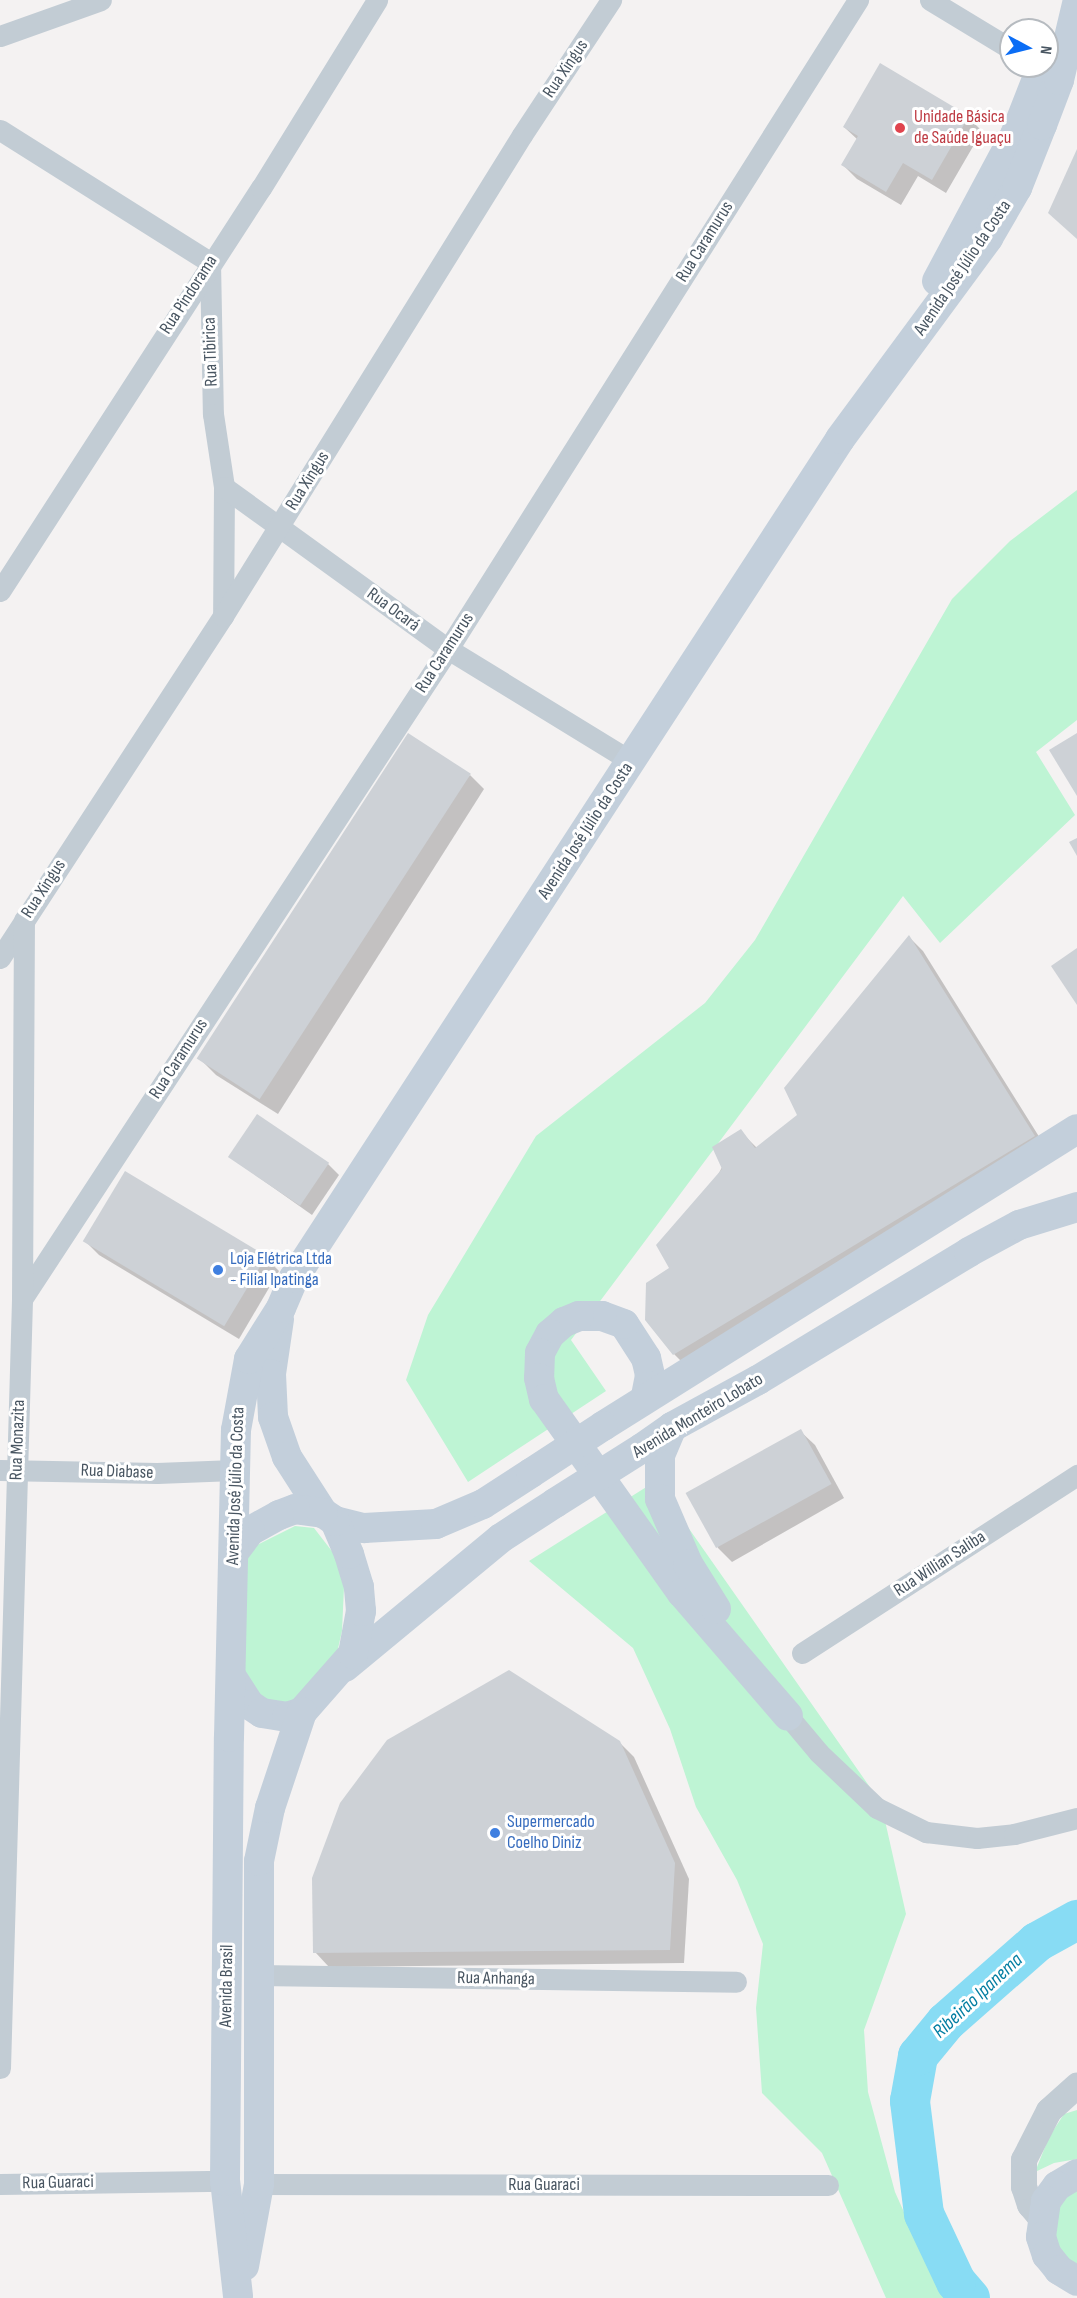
<!DOCTYPE html>
<html>
<head>
<meta charset="utf-8">
<style>
	body { margin:0 }
	#map { position:relative; width:1077px; height:2298px; overflow:hidden; background:#f4f2f2; font-family:"Sofia Sans Condensed",sans-serif }
	div>[style] { position:absolute }
	.green>* { inset:0; background:#bef4d4 }
	.shadow>* { inset:0; background:#0003 }
	.river>* { height:40px; margin:-20px; padding:0 20px; transform-origin:20px; border-radius:20px; background:#88dcf4 }
	.building>* { inset:0; background:#cdd1d6; transform-origin:0 0 }
	.minor>* { height:21px; margin:-10.5px; padding:0 10.5px; transform-origin:10.5px; border-radius:10.5px; background:#c2ccd4 }
	.tertiary>* { height:26px; margin:-13px; padding:0 13px; transform-origin:13px; border-radius:13px; background:#c2ccd4 }
	.secondary>* { height:30px; margin:-15px; padding:0 15px; transform-origin:15px; border-radius:15px; background:#c3cfdb }
	.secondary-bridge>* { height:30px; margin:-15px; padding:0 15px; transform-origin:15px; border-radius:15px; background:#c3cfdb }
	.dots>* { width:16px; height:16px; translate:-50% -50%; box-sizing:border-box; border:3px solid #fff; border-radius:50% }
	span { translate:-50% -50%; white-space:nowrap; text-align:center; line-height:1.15; -webkit-text-stroke:6px #fff; paint-order:stroke }
	.street-label { font-size:18px; color:#485561 }
	.health-label { font-size:18px; color:#be3a42 }
	.left { translate:0 -50%; text-align:left }
	.shop-label { font-size:18px; color:#366cbe }
	.water-label { font-size:20px; color:#037ea2; font-style:italic }
	.north { position:absolute; left:999px; top:18px; width:60px; height:60px; box-sizing:border-box; background:#fff; border:2px solid #b6bbc0; border-radius:50%; rotate:97deg; font-size:16px; font-weight:700; line-height:24px; text-align:center; color:#485561 }
	.north::after { content:''; display:block; margin:auto; width:21px; height:27px; background:#0b6df5; clip-path:polygon(50% 0,100% 100%,50% 72%,0 100%) }
</style>
</head>
<body>
<div id="map">
	<div class="green">
		<div style="clip-path:polygon(1077px 490px,1077px 720px,1036px 752px,1075px 815px,940px 943px,903px 896px,571px 1340px,606px 1391px,468px 1482px,406px 1380px,428px 1315px,536px 1136px,705px 1003px,755px 940px,952px 599px,1010px 541px)"></div>
		<div style="clip-path:polygon(659px 1479px,657px 1483px,881px 1803px,906px 1914px,864px 2030px,868px 2092px,895px 2192px,928px 2266px,954px 2298px,886px 2298px,822px 2153px,762px 2093px,756px 2008px,763px 1944px,737px 1880px,696px 1807px,670px 1729px,633px 1648px,529px 1561px)"></div>
		<div style="clip-path:polygon(295px 1526px,314px 1528px,338px 1559px,344px 1587px,342px 1631px,334px 1666px,294px 1702px,276px 1706px,256px 1699px,243px 1676px,244px 1558px,257px 1545px)"></div>
		<div style="clip-path:polygon(1077px 2110px,1077px 2159px,1054px 2163px,1035px 2172px,1049px 2137px,1064px 2114px)"></div>
		<div style="clip-path:polygon(1077px 2186px,1077px 2273px,1059px 2261px,1050px 2215px)"></div>
	</div>
	<div class="shadow">
		<div style="clip-path:polygon(968px 117px,982px 131px,946px 193px,918px 176px,901px 205px,857px 179px,843px 165px,858px 140px,844px 127px)"></div>
		<div style="clip-path:polygon(470px 775px,484px 789px,278px 1114px,216px 1075px,202px 1061px)"></div>
		<div style="clip-path:polygon(909px 937px,923px 951px,1048px 1151px,688px 1368px,674px 1354px,671px 1269px,740px 1131px,757px 1148px,799px 1115px)"></div>
		<div style="clip-path:polygon(230px 1157px,328px 1164px,339px 1175px,312px 1215px)"></div>
		<div style="clip-path:polygon(85px 1241px,265px 1257px,279px 1271px,239px 1339px,99px 1255px)"></div>
		<div style="clip-path:polygon(800px 1431px,815px 1445px,844px 1498px,732px 1562px,718px 1548px,688px 1494px)"></div>
		<div style="clip-path:polygon(619px 1742px,634px 1757px,689px 1879px,684px 1963px,329px 1967px,315px 1952px)"></div>
	</div>
	<div class="river">
		<div style="left:970px;top:2298px;width:21px;rotate:-131deg"></div>
		<div style="left:956px;top:2282px;width:75px;rotate:-115.2deg"></div>
		<div style="left:924px;top:2214px;width:114px;rotate:-97.1deg"></div>
		<div style="left:910px;top:2101px;width:46px;rotate:-79.9deg"></div>
		<div style="left:918px;top:2056px;width:44px;rotate:-50.5deg"></div>
		<div style="left:946px;top:2022px;width:121px;rotate:-41.3deg"></div>
		<div style="left:1037px;top:1942px;width:46px;rotate:-28.8deg"></div>
	</div>
	<div class="building">
		<div style="clip-path:polygon(880px 63px,969px 116px,932px 180px,903px 163px,886px 192px,841px 165px,858px 136px,843px 127px)"></div>
		<div style="clip-path:polygon(1077px 149px,1077px 239px,1048px 213px)"></div>
		<div style="left:408px;top:733px;width:75px;height:388px;rotate:33deg"></div>
		<div style="clip-path:polygon(1077px 733px,1077px 796px,1049px 750px)"></div>
		<div style="clip-path:polygon(1077px 838px,1077px 856px,1069px 842px)"></div>
		<div style="clip-path:polygon(909px 935px,1035px 1136px,673px 1355px,645px 1320px,646px 1283px,669px 1268px,656px 1245px,722px 1169px,712px 1147px,741px 1129px,755px 1148px,797px 1115px,784px 1088px)"></div>
		<div style="clip-path:polygon(1077px 948px,1077px 1005px,1051px 966px)"></div>
		<div style="left:257px;top:1114px;width:87px;height:52px;rotate:34deg"></div>
		<div style="left:125px;top:1171px;width:165px;height:82px;rotate:31deg"></div>
		<div style="left:801px;top:1429px;width:63px;height:132px;rotate:61deg"></div>
		<div style="clip-path:polygon(509px 1670px,620px 1741px,675px 1863px,670px 1950px,313px 1953px,312px 1878px,340px 1803px,387px 1740px)"></div>
	</div>
	<div class="minor">
		<div style="left:930px;top:0;width:95px;rotate:31.2deg"></div>
		<div style="left:0;top:36px;width:107px;rotate:-19.6deg"></div>
		<div style="left:0;top:130px;width:248px;rotate:32.2deg"></div>
		<div style="left:210px;top:262px;width:152px;rotate:88.9deg"></div>
		<div style="left:213px;top:414px;width:74px;rotate:81.4deg"></div>
		<div style="left:224px;top:487px;width:129px;rotate:90.4deg"></div>
		<div style="left:224px;top:487px;width:276px;rotate:35.9deg"></div>
		<div style="left:448px;top:649px;width:215px;rotate:31.5deg"></div>
		<div style="left:0;top:591px;width:480px;rotate:-57.1deg"></div>
		<div style="left:261px;top:188px;width:221px;rotate:-58.3deg"></div>
		<div style="left:0;top:958px;width:408px;rotate:-56.9deg"></div>
		<div style="left:223px;top:616px;width:566px;rotate:-58.13deg"></div>
		<div style="left:522px;top:135px;width:162px;rotate:-56.6deg"></div>
		<div style="left:22px;top:1299px;width:777px;rotate:-56.76deg"></div>
		<div style="left:448px;top:649px;width:768px;rotate:-57.72deg"></div>
		<div style="left:0;top:1470px;width:157px;rotate:1.1deg"></div>
		<div style="left:157px;top:1473px;width:77px;rotate:-2.2deg"></div>
		<div style="left:802px;top:1653px;width:328px;rotate:-32.9deg"></div>
		<div style="left:788px;top:1716px;width:48px;rotate:50deg"></div>
		<div style="left:819px;top:1753px;width:80px;rotate:43.5deg"></div>
		<div style="left:877px;top:1808px;width:55px;rotate:26.1deg"></div>
		<div style="left:926px;top:1832px;width:51px;rotate:6.7deg"></div>
		<div style="left:977px;top:1838px;width:37px;rotate:-6deg"></div>
		<div style="left:1014px;top:1834px;width:65px;rotate:-14.3deg"></div>
		<div style="left:257px;top:1975px;width:479px;rotate:0.8deg"></div>
		<div style="left:0;top:2068px;width:769px;rotate:-88.36deg"></div>
		<div style="left:22px;top:1299px;width:379px;rotate:-89.7deg"></div>
		<div style="left:0;top:2184px;width:225px;rotate:-0.8deg"></div>
		<div style="left:259px;top:2184px;width:569px;rotate:0.1deg"></div>
	</div>
	<div class="tertiary">
		<div style="left:1041px;top:2218px;width:17px;rotate:-130deg"></div>
		<div style="left:1030px;top:2205px;width:19px;rotate:-108deg"></div>
		<div style="left:1024px;top:2187px;width:27px;rotate:-90deg"></div>
		<div style="left:1024px;top:2160px;width:55px;rotate:-63deg"></div>
		<div style="left:1049px;top:2111px;width:38px;rotate:-42deg"></div>
	</div>
	<div class="secondary">
		<div style="left:937px;top:281px;width:166px;rotate:-61.9deg"></div>
		<div style="left:1015px;top:135px;width:74px;rotate:-68.6deg"></div>
		<div style="left:279px;top:1319px;width:56px;rotate:98.3deg"></div>
		<div style="left:271px;top:1374px;width:43px;rotate:87.3deg"></div>
		<div style="left:273px;top:1417px;width:42px;rotate:70.7deg"></div>
		<div style="left:287px;top:1457px;width:67px;rotate:57.3deg"></div>
		<div style="left:646px;top:1396px;width:21px;rotate:-79deg"></div>
		<div style="left:650px;top:1375px;width:17px;rotate:-103deg"></div>
		<div style="left:646px;top:1358px;width:40px;rotate:-122.9deg"></div>
		<div style="left:624px;top:1324px;width:23px;rotate:-160deg"></div>
		<div style="left:602px;top:1316px;width:23px;rotate:180deg"></div>
		<div style="left:579px;top:1316px;width:16px;rotate:158deg"></div>
		<div style="left:564px;top:1322px;width:18px;rotate:139deg"></div>
		<div style="left:550px;top:1334px;width:21px;rotate:118deg"></div>
		<div style="left:540px;top:1353px;width:25px;rotate:92deg"></div>
		<div style="left:539px;top:1378px;width:22px;rotate:77deg"></div>
		<div style="left:544px;top:1399px;width:238px;rotate:54.6deg"></div>
		<div style="left:682px;top:1593px;width:162px;rotate:49.2deg"></div>
		<div style="left:603px;top:1426px;width:559px;rotate:-32.07deg"></div>
		<div style="left:672px;top:1427px;width:30px;rotate:113deg"></div>
		<div style="left:660px;top:1455px;width:44px;rotate:90deg"></div>
		<div style="left:660px;top:1499px;width:71px;rotate:66.7deg"></div>
		<div style="left:688px;top:1564px;width:53px;rotate:58.1deg"></div>
		<div style="left:642px;top:1448px;width:37px;rotate:-35deg"></div>
		<div style="left:672px;top:1427px;width:98px;rotate:-28.7deg"></div>
		<div style="left:758px;top:1380px;width:247px;rotate:-31.2deg"></div>
		<div style="left:969px;top:1252px;width:57px;rotate:-28.4deg"></div>
		<div style="left:1019px;top:1225px;width:61px;rotate:-17.2deg"></div>
		<div style="left:335px;top:1521px;width:30px;rotate:14deg"></div>
		<div style="left:364px;top:1528px;width:72px;rotate:-3.2deg"></div>
		<div style="left:436px;top:1524px;width:51px;rotate:-23.1deg"></div>
		<div style="left:483px;top:1504px;width:57px;rotate:-32.9deg"></div>
		<div style="left:345px;top:1667px;width:202px;rotate:-39.6deg"></div>
		<div style="left:501px;top:1538px;width:64px;rotate:-32.9deg"></div>
		<div style="left:231px;top:1676px;width:35px;rotate:57deg"></div>
		<div style="left:250px;top:1705px;width:14px;rotate:34deg"></div>
		<div style="left:262px;top:1713px;width:25px;rotate:9deg"></div>
		<div style="left:287px;top:1717px;width:16px;rotate:-18deg"></div>
		<div style="left:302px;top:1712px;width:77px;rotate:-48.7deg"></div>
		<div style="left:353px;top:1654px;width:44px;rotate:-79.5deg"></div>
		<div style="left:361px;top:1611px;width:24px;rotate:-95deg"></div>
		<div style="left:359px;top:1587px;width:34px;rotate:-107deg"></div>
		<div style="left:349px;top:1554px;width:36px;rotate:-113deg"></div>
		<div style="left:335px;top:1521px;width:14px;rotate:-146deg"></div>
		<div style="left:323px;top:1513px;width:28px;rotate:-172deg"></div>
		<div style="left:295px;top:1509px;width:17px;rotate:159deg"></div>
		<div style="left:279px;top:1515px;width:33px;rotate:151deg"></div>
		<div style="left:250px;top:1531px;width:25px;rotate:127deg"></div>
		<div style="left:1077px;top:2174px;width:23px;rotate:149deg"></div>
		<div style="left:1057px;top:2186px;width:19px;rotate:126deg"></div>
		<div style="left:1046px;top:2201px;width:36px;rotate:98deg"></div>
		<div style="left:1041px;top:2237px;width:19px;rotate:72deg"></div>
		<div style="left:1047px;top:2255px;width:19px;rotate:51deg"></div>
		<div style="left:1059px;top:2270px;width:21px;rotate:31deg"></div>
		<div style="left:244px;top:2266px;width:83px;rotate:-79.6deg"></div>
		<div style="left:259px;top:2184px;width:323px;rotate:-90deg"></div>
		<div style="left:259px;top:1861px;width:54px;rotate:-78.3deg"></div>
		<div style="left:270px;top:1808px;width:101px;rotate:-71.6deg"></div>
		<div style="left:238px;top:2296px;width:116px;rotate:-96.4deg"></div>
		<div style="left:225px;top:2181px;width:444px;rotate:-89.5deg"></div>
		<div style="left:229px;top:1737px;width:307px;rotate:-88.7deg"></div>
		<div style="left:236px;top:1430px;width:72px;rotate:-79.6deg"></div>
		<div style="left:249px;top:1359px;width:60px;rotate:-57.9deg"></div>
		<div style="left:281px;top:1308px;width:33px;rotate:-67deg"></div>
		<div style="left:294px;top:1278px;width:1001px;rotate:-56.94deg"></div>
		<div style="left:840px;top:439px;width:250px;rotate:-53.6deg"></div>
		<div style="left:988px;top:238px;width:58px;rotate:-59.9deg"></div>
		<div style="left:1017px;top:188px;width:68px;rotate:-68.4deg"></div>
		<div style="left:1042px;top:125px;width:48px;rotate:-69.3deg"></div>
		<div style="left:1059px;top:80px;width:78px;rotate:-76.7deg"></div>
	</div>
	<div class="secondary-bridge">
		<div style="left:531px;top:1473px;width:86px;rotate:-33.1deg"></div>
		<div style="left:555px;top:1503px;width:103px;rotate:-32.3deg"></div>
	</div>
	<div class="dots">
		<div style="left:900px;top:128px;background:#e0444e"></div>
		<div style="left:218px;top:1270px;background:#3f7fe0"></div>
		<div style="left:495px;top:1833px;background:#3f7fe0"></div>
	</div>
	<div class="street-label">
		<span style="left:566px;top:69px;rotate:-56deg">Rua Xingus</span>
		<span style="left:705px;top:242px;rotate:-58deg">Rua Caramurus</span>
		<span style="left:963px;top:268px;rotate:-56deg">Avenida José Júlio da Costa</span>
		<span style="left:189px;top:295px;rotate:-57deg">Rua Pindorama</span>
		<span style="left:211px;top:352px;rotate:-92deg">Rua Tibirica</span>
		<span style="left:308px;top:481px;rotate:-58deg">Rua Xingus</span>
		<span style="left:393px;top:610px;rotate:36deg">Rua Ocará</span>
		<span style="left:445px;top:653px;rotate:-57deg">Rua Caramurus</span>
		<span style="left:586px;top:831px;rotate:-57deg">Avenida José Júlio da Costa</span>
		<span style="left:44px;top:889px;rotate:-57deg">Rua Xingus</span>
		<span style="left:179px;top:1059px;rotate:-57deg">Rua Caramurus</span>
		<span style="left:698px;top:1416px;rotate:-31deg">Avenida Monteiro Lobato</span>
		<span style="left:18px;top:1440px;rotate:-88deg">Rua Monazita</span>
		<span style="left:117px;top:1472px;rotate:2deg">Rua Diabase</span>
		<span style="left:236px;top:1486px;rotate:-88deg">Avenida José Júlio da Costa</span>
		<span style="left:940px;top:1564px;rotate:-33deg">Rua Willian Saliba</span>
		<span style="left:496px;top:1979px;rotate:1deg">Rua Anhanga</span>
		<span style="left:227px;top:1986px;rotate:-89deg">Avenida Brasil</span>
		<span style="left:58px;top:2183px;rotate:-1deg">Rua Guaraci</span>
		<span style="left:544px;top:2185px">Rua Guaraci</span>
	</div>
	<div class="health-label">
		<span class="left" style="left:914px;top:128px">Unidade Básica<br>de Saúde Iguaçu</span>
	</div>
	<div class="shop-label">
		<span class="left" style="left:230px;top:1270px">Loja Elétrica Ltda<br>- Filial Ipatinga</span>
		<span class="left" style="left:507px;top:1833px">Supermercado<br>Coelho Diniz</span>
	</div>
	<div class="water-label">
		<span style="left:978px;top:1996px;rotate:-43deg">Ribeirão Ipanema</span>
	</div>
	<div class="north">N</div>
</div>
</body>
</html>
